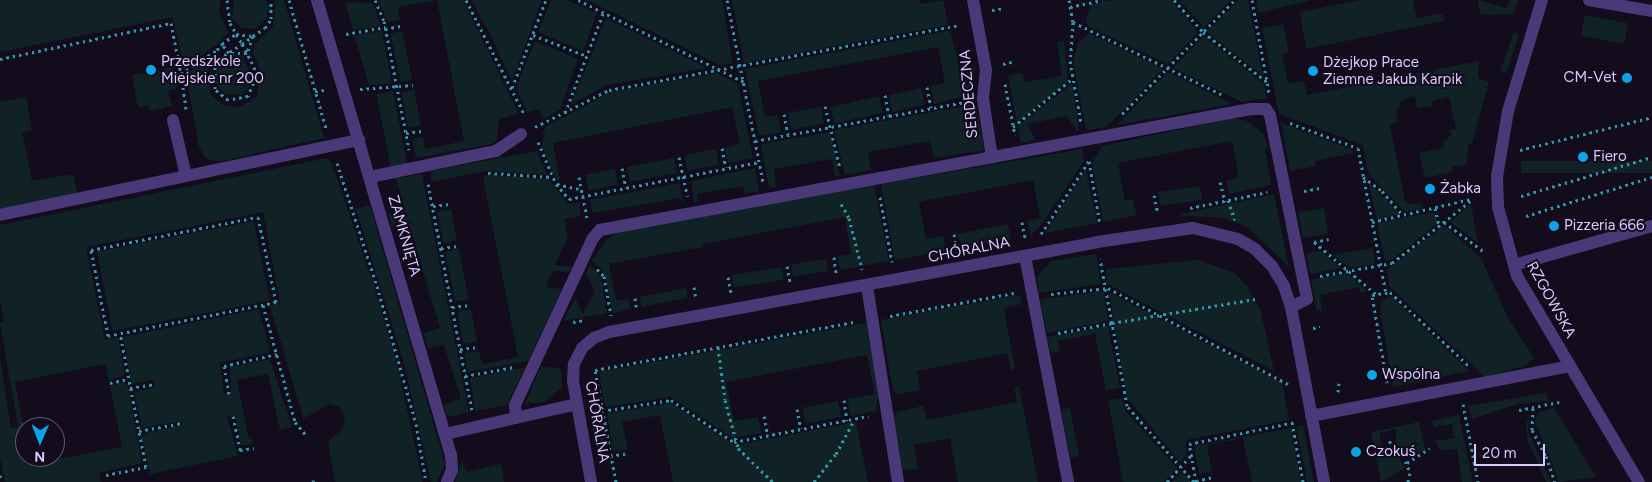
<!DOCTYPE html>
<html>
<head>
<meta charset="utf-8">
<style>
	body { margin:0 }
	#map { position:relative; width:1652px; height:482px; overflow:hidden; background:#120c1c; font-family:Figtree,sans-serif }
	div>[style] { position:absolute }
	.green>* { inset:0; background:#102226; transform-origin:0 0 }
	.path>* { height:3px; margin-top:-1.5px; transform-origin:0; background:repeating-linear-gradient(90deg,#3297a8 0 2.5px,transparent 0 6.5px) }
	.lane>* { height:12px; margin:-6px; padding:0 6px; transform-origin:6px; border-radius:6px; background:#493979 }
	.street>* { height:12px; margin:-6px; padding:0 6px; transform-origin:6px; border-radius:6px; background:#493979 }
	.dots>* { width:14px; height:14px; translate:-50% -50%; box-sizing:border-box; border:2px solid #120c1c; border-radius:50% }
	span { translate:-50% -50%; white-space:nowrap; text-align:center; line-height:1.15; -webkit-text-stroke:4px #120c1c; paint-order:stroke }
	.poi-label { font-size:15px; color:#dacafd }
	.left { translate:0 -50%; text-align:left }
	.right { translate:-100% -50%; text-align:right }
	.street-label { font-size:15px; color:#dacafd }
	.north { position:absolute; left:15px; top:417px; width:50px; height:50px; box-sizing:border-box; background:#120c1c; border:1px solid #625876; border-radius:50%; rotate:181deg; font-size:14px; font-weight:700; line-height:20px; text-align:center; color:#dacafd }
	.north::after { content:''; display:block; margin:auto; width:18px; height:22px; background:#0ba4e8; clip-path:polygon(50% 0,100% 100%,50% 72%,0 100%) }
	.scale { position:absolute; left:1474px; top:444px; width:71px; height:22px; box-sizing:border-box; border:2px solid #dacafd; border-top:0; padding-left:6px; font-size:15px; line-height:18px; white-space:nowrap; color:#dacafd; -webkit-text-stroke:4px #120c1c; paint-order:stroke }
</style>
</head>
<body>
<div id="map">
	<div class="green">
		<div style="clip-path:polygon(0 0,221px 0,219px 11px,228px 33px,216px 45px,184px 67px,173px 17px,0 52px)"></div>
		<div style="clip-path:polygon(234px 0,266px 0,269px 7px,266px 20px,255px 29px,242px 28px,232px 18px)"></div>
		<div style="clip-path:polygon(275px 0,284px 0,324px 138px,218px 162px,205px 158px,199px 146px,186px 74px,218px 53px,206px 73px,211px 95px,223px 105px,240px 107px,257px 97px,261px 72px,253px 53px,254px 45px,273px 27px)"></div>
		<div style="clip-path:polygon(378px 0,463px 0,519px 114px,499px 119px,497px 140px,492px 144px,416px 158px,412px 139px,423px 137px,425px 149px,464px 141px,437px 0,398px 7px,400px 20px,388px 22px)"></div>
		<div style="clip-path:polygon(471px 0,542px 0,512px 81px,490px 34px)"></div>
		<div style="clip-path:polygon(551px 0,566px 0,597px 13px,583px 51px,538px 32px)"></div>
		<div style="clip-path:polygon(587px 0,722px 0,733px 63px,720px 65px)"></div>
		<div style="clip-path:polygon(732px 0,919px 0,921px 4px,943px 0,948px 25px,744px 63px)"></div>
		<div style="clip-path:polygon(1113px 0,1171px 0,1198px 32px,1168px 64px,1089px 27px,1086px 22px,1091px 4px)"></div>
		<div style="clip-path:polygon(1179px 0,1231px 0,1204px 27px)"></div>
		<div style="clip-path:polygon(1239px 0,1248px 0,1263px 76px,1207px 32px)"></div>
		<div style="clip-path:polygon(1256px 0,1312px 0,1258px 13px)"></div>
		<div style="clip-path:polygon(1360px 0,1413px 0,1417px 18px,1443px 13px,1444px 21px,1306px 49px,1300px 12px)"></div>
		<div style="clip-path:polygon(1478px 0,1506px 8px,1510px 0,1518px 0,1513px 14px,1489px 15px,1480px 14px)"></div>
		<div style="clip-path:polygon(345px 2px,373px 3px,381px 26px,353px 30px)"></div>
		<div style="left:1585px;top:15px;width:44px;height:21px;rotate:11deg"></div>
		<div style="clip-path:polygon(606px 18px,707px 68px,607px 85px,571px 105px)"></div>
		<div style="clip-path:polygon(1283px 24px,1289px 52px,1282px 54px,1288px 83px,1304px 81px,1307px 95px,1479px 61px,1478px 78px,1489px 82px,1472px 144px,1469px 144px,1466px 165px,1452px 167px,1452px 172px,1425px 178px,1419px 153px,1444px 148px,1443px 142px,1451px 135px,1450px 130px,1456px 129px,1449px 97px,1432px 101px,1432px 106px,1417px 108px,1415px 95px,1401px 101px,1396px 113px,1398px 122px,1390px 125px,1405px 201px,1412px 204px,1422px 203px,1423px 209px,1405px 212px,1368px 173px,1363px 145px,1279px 114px,1262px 28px)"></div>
		<div style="clip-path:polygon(382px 31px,392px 84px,369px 85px,354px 35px)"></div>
		<div style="left:402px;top:31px;width:50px;height:12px;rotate:78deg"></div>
		<div style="clip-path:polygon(947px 31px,950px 31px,960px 69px,976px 67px,969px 90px,961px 97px,934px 104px,931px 86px,945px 83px,938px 47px,758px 81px,765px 117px,778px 115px,781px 132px,759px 136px,745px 69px)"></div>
		<div style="clip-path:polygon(1514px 31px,1519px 35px,1507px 71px,1500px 72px)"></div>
		<div style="clip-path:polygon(1089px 33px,1163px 69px,1107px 127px,1086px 130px,1073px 62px,1078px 43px)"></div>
		<div style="clip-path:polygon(1204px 36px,1264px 84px,1267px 98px,1242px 102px,1173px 68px)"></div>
		<div style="clip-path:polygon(535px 41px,578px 59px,560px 110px,542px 119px,540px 109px,527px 112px,516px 88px)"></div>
		<div style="clip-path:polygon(1064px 41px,1068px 81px,1017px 123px,1008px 75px,1023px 73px,1024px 82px,1062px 76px,1057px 42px)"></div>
		<div style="clip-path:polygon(235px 55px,243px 57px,251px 76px,249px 87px,242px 95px,225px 94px,217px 85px,215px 75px,219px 67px)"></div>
		<div style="clip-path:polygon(173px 67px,178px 88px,168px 91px,172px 106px,150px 111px,148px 105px,138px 108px,132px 75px)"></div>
		<div style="clip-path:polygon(1169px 72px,1232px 104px,1117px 125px,1166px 74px)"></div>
		<div style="clip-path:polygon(717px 73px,738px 84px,753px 158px,728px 163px,725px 148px,740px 144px,732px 107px,553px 143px,560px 180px,557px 181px,542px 148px,545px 127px,611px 92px)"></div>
		<div style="clip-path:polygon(1072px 84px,1079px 130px,1077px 132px,1067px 116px,1027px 124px,1036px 140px,1021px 143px,1018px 126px)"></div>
		<div style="left:921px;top:88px;width:17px;height:33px;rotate:77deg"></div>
		<div style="left:414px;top:90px;width:36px;height:13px;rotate:79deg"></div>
		<div style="left:393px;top:91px;width:76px;height:17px;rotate:79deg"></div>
		<div style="left:879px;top:96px;width:17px;height:50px;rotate:77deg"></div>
		<div style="clip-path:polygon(26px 97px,32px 130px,22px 132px,32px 181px,73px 174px,78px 196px,0 209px,0 102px)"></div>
		<div style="clip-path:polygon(976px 104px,984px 150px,934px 158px,930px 141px,868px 152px,871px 170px,845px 175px,834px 130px)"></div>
		<div style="left:821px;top:107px;width:17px;height:33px;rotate:80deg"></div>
		<div style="clip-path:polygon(1234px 118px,1247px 121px,1262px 132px,1268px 145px,1265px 150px,1271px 185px,1229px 194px,1226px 181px,1239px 178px,1232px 141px,1118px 163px,1125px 201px,1133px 199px,1136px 215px,1103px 222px,1092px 163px,1102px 146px)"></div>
		<div style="clip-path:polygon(1281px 123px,1351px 149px,1353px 153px,1315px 161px,1316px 166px,1290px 171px)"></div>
		<div style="clip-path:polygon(830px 132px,840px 175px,835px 176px,832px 159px,774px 169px,776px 187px,769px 188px,761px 144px)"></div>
		<div style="left:716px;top:149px;width:16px;height:32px;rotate:79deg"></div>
		<div style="clip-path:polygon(1082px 149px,1084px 161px,1043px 222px,1031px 236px,1027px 221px,1040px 218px,1033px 180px,919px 202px,926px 239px,944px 236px,945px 251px,895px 260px,881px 184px)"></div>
		<div style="clip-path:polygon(537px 151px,547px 175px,487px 171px,431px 182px,430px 171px)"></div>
		<div style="clip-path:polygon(327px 158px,332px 164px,373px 283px,396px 360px,423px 482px,335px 482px,328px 442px,342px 429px,345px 419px,340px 407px,329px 404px,307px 417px,303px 417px,270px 306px,280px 303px,263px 212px,86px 247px,105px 340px,118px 337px,125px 375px,109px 381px,105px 364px,15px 382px,25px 435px,25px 457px,29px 457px,31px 464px,122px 447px,110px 386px,123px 382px,128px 386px,142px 463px,99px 473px,101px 482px,5px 482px,0 457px,0 357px,11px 428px,18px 427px,0 323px,4px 321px,0 300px,0 225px)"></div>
		<div style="left:674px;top:158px;width:15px;height:48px;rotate:79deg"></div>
		<div style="left:1652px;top:161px;width:12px;height:131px;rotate:90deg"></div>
		<div style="clip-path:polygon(755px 168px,759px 191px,745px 194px,743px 186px,697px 194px,698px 201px,694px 203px,691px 181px)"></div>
		<div style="left:615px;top:169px;width:16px;height:30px;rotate:79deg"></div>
		<div style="clip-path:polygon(1086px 169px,1097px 223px,1045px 233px)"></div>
		<div style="clip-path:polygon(422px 174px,469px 412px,451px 417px,446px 414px,444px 405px,461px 399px,444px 345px,428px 348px,423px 333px,440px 328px,409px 224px,392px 227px,388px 214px,405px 210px,396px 178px)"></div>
		<div style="clip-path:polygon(488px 175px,549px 179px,568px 204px,579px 203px,581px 216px,564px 219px,568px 237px,555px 265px,572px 267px,569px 272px,553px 271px,546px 287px,562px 289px,528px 361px,468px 372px,464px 353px,479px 351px,482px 364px,518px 357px,483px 177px)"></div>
		<div style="clip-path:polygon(679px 183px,684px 204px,680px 198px,593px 213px,590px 200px)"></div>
		<div style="clip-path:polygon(1369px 183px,1400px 214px,1377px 220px)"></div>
		<div style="clip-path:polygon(874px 185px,889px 261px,840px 270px,838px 256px,851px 254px,845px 217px,703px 244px,703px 247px,609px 264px,616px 301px,628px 299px,631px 309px,613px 313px,604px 272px,592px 260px,607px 239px,620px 231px)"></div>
		<div style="left:1200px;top:186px;width:14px;height:42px;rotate:82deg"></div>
		<div style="clip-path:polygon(1274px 194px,1289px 267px,1247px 227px,1224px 218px,1176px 215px)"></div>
		<div style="clip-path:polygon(1471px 204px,1478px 243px,1450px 222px)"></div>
		<div style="clip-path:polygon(370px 205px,445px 464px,437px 482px,431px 482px,404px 363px,356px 209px)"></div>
		<div style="left:1324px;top:208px;width:26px;height:26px;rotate:81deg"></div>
		<div style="left:451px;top:209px;width:32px;height:14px;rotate:79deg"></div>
		<div style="clip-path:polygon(1434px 212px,1437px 224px,1393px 259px,1385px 261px,1377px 223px)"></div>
		<div style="left:254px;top:221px;width:81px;height:160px;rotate:79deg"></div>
		<div style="left:1008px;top:224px;width:15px;height:51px;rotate:79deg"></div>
		<div style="clip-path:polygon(1444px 225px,1481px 258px,1507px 316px,1534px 358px,1527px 365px,1485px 377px,1390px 287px,1386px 270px)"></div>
		<div style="clip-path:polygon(1373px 248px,1375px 264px,1349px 268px,1333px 255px)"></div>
		<div style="left:459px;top:249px;width:51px;height:14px;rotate:79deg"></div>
		<div style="clip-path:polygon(1320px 251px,1341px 268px,1310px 274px,1306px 253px)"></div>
		<div style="clip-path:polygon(1096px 254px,1101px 284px,1039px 293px,1037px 277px,1051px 261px)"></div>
		<div style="left:826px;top:259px;width:12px;height:35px;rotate:81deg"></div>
		<div style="clip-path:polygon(1198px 260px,1235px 273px,1247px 286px,1261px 312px,1274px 371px,1107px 284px,1106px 269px)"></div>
		<div style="clip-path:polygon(590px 265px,601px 276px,607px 313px,563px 321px,575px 298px,583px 314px,595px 291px,586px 274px)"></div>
		<div style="left:782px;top:267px;width:13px;height:51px;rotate:81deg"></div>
		<div style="clip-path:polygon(1347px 273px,1367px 291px,1361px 293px,1359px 287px,1320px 295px,1322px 310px,1317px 311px,1311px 280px)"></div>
		<div style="left:686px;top:288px;width:10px;height:47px;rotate:79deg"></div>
		<div style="clip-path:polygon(1104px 291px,1108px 321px,1047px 333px,1040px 299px)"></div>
		<div style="clip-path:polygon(1109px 292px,1282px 383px,1289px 420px,1186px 440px,1186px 456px,1180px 462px,1127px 398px)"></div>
		<div style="clip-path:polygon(1020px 295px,1022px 304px,1004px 308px,1015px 370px,1011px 370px,1007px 353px,917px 371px,920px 390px,897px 394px,893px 391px,881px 320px)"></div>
		<div style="clip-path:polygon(1389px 296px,1393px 298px,1469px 371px,1393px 387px,1380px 309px,1381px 302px)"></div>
		<div style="clip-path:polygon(259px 309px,270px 352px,220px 363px,224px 394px,231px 393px,230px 367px,270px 359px,292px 427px,280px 430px,268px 374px,237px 380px,249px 439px,252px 439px,253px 444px,241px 446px,235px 415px,227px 416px,238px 456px,150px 474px,142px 437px,145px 433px,182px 425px,182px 421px,142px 428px,134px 392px,154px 388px,153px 380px,132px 384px,123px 337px)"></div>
		<div style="left:471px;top:309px;width:33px;height:14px;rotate:79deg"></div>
		<div style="clip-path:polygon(866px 323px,879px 392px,876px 411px,851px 416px,847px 399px,875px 394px,867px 355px,726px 382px,734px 421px,758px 417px,761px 433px,732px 438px,671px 397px,605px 407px,599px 372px)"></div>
		<div style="clip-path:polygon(1108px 326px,1120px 388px,1106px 390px,1095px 334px,1058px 341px,1060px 352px,1051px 353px,1047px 337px)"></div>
		<div style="clip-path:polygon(541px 366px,561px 369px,562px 387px,545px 402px,525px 404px)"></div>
		<div style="clip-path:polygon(525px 367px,507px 405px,475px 411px,470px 378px)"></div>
		<div style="clip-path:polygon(1019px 386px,1038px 482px,958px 482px,950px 438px,914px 445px,918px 469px,903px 470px,894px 418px,896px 412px,923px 406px,927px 420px,1017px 402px,1014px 387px)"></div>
		<div style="clip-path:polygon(1545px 393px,1550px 401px,1518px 404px,1472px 419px,1468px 406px)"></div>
		<div style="clip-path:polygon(1122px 398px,1126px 412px,1177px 468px,1164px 482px,1123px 482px,1108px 400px)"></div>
		<div style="left:838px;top:401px;width:16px;height:36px;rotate:79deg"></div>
		<div style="clip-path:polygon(671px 403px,735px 445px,856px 422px,868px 482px,673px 482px,660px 415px,622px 422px,628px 450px,613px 451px,607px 413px)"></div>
		<div style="left:1070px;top:408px;width:49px;height:9px;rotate:79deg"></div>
		<div style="clip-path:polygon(1554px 408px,1596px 477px,1559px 482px,1535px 421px,1538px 412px)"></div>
		<div style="left:599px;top:413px;width:42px;height:9px;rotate:79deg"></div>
		<div style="clip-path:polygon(1529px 413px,1528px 431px,1551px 482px,1546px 482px,1528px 442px,1526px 427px)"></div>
		<div style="clip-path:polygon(1459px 415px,1473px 482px,1462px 482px,1457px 449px,1440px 450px,1435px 441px,1454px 438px,1452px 424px,1434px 427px,1432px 421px)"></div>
		<div style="clip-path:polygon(1419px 422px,1425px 449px,1409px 459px,1396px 443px,1396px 429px,1380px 433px,1382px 454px,1392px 446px,1405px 468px,1381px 482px,1371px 432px)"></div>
		<div style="left:1303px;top:425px;width:58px;height:7px;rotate:79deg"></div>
		<div style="clip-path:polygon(1291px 428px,1301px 482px,1252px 482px,1243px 438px,1207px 445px,1212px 472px,1199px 474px,1194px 446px)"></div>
		<div style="clip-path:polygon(462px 460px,466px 472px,501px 464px,504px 482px,455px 482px)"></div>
		<div style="clip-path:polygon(1181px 472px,1191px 481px,1191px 482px,1172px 482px)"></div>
	</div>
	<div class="path">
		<div style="left:227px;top:0;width:23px;rotate:83deg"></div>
		<div style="left:230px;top:23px;width:24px;rotate:60deg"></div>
		<div style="left:242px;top:44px;width:26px;rotate:62deg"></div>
		<div style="left:254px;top:67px;width:10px;rotate:79deg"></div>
		<div style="left:256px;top:77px;width:21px;rotate:113deg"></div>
		<div style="left:248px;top:96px;width:20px;rotate:169deg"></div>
		<div style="left:228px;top:100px;width:17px;rotate:-140deg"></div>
		<div style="left:215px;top:89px;width:23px;rotate:-90deg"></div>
		<div style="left:215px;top:66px;width:8px;rotate:-60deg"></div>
		<div style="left:219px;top:59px;width:27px;rotate:-33deg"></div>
		<div style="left:242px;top:44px;width:14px;rotate:-36deg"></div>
		<div style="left:253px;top:36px;width:14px;rotate:-34deg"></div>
		<div style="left:265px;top:28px;width:11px;rotate:-56deg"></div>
		<div style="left:271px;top:19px;width:19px;rotate:-90deg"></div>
		<div style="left:289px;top:0;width:133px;rotate:73.9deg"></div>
		<div style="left:375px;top:0;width:23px;rotate:67deg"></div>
		<div style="left:384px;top:21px;width:131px;rotate:79deg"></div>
		<div style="left:466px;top:0;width:130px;rotate:63deg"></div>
		<div style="left:578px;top:0;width:185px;rotate:26.3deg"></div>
		<div style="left:727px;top:0;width:186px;rotate:78.8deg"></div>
		<div style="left:1069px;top:0;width:22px;rotate:80deg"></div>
		<div style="left:1073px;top:22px;width:39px;rotate:94deg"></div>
		<div style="left:1070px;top:61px;width:63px;rotate:79.9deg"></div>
		<div style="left:1174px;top:0;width:43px;rotate:47.8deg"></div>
		<div style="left:1203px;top:32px;width:81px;rotate:38deg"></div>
		<div style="left:1252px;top:0;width:95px;rotate:79.6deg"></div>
		<div style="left:1070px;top:7px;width:33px;rotate:-12deg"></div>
		<div style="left:992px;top:10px;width:12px;rotate:-9deg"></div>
		<div style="left:1073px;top:22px;width:167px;rotate:26deg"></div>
		<div style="left:385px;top:29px;width:16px;rotate:-11deg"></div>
		<div style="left:346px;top:34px;width:40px;rotate:-10deg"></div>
		<div style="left:533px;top:35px;width:58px;rotate:21.3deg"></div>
		<div style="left:0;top:59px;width:175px;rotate:-11.9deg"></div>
		<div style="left:171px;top:23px;width:52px;rotate:78.9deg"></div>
		<div style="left:1003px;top:64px;width:9px;rotate:-13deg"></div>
		<div style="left:1005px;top:84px;width:52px;rotate:78.9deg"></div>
		<div style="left:927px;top:87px;width:21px;rotate:79deg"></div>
		<div style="left:512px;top:88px;width:94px;rotate:-68.9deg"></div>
		<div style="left:360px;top:89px;width:53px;rotate:-4.3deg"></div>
		<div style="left:315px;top:91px;width:12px;rotate:-5deg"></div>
		<div style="left:885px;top:95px;width:21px;rotate:79deg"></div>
		<div style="left:825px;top:106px;width:64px;rotate:76.4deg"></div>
		<div style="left:186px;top:109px;width:35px;rotate:-98deg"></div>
		<div style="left:181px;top:74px;width:43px;rotate:-33.7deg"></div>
		<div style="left:217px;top:50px;width:8px;rotate:-50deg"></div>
		<div style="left:222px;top:44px;width:17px;rotate:-36deg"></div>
		<div style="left:236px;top:34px;width:17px;rotate:7deg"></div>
		<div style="left:253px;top:36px;width:18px;rotate:109deg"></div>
		<div style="left:247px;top:53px;width:18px;rotate:180deg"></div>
		<div style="left:229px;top:53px;width:11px;rotate:-128deg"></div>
		<div style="left:565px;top:113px;width:109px;rotate:-69.1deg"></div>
		<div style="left:784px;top:114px;width:21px;rotate:79deg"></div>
		<div style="left:1122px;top:114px;width:161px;rotate:-45.3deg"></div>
		<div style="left:1290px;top:123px;width:72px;rotate:20.2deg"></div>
		<div style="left:1358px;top:148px;width:148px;rotate:79.1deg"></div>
		<div style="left:535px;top:127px;width:83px;rotate:-26.6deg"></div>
		<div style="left:609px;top:90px;width:356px;rotate:-10.5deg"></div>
		<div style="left:1013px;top:127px;width:77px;rotate:-39.2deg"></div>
		<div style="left:406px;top:133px;width:16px;rotate:-7deg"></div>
		<div style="left:755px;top:141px;width:214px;rotate:-10.5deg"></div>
		<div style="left:538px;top:142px;width:46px;rotate:66.8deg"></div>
		<div style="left:556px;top:184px;width:20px;rotate:49deg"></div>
		<div style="left:569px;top:199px;width:194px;rotate:-11deg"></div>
		<div style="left:722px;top:148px;width:20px;rotate:79deg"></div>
		<div style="left:1520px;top:150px;width:136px;rotate:-14deg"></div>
		<div style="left:679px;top:157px;width:40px;rotate:78deg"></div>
		<div style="left:1089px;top:161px;width:64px;rotate:80.1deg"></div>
		<div style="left:337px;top:163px;width:129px;rotate:72deg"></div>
		<div style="left:377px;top:286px;width:143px;rotate:74.2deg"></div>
		<div style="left:416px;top:424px;width:59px;rotate:80.2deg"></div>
		<div style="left:622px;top:168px;width:20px;rotate:79deg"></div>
		<div style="left:488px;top:173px;width:65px;rotate:3.5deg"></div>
		<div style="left:579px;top:177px;width:42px;rotate:79deg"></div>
		<div style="left:1363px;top:177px;width:24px;rotate:36deg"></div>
		<div style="left:1382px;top:191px;width:32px;rotate:49deg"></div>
		<div style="left:1220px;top:182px;width:20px;rotate:75deg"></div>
		<div style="left:428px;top:184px;width:231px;rotate:79deg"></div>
		<div style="left:557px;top:184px;width:26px;rotate:13deg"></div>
		<div style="left:1304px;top:191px;width:16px;rotate:-11deg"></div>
		<div style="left:1154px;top:195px;width:19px;rotate:78deg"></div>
		<div style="left:1521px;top:196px;width:137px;rotate:-16.6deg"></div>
		<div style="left:880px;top:197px;width:66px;rotate:79.5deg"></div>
		<div style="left:1228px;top:200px;width:21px;rotate:71deg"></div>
		<div style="left:841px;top:204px;width:16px;rotate:60deg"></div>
		<div style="left:849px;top:218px;width:53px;rotate:75.7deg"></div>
		<div style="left:433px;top:206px;width:17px;rotate:-7deg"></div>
		<div style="left:1190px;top:208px;width:79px;rotate:-11.7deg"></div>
		<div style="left:1435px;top:208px;width:18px;rotate:77deg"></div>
		<div style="left:1526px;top:216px;width:132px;rotate:-17.2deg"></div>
		<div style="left:258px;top:217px;width:87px;rotate:78deg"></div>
		<div style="left:276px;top:302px;width:171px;rotate:168.6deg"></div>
		<div style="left:108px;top:336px;width:88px;rotate:-101.2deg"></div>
		<div style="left:91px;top:250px;width:170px;rotate:-11.2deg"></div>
		<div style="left:1022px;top:222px;width:16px;rotate:79deg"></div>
		<div style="left:1372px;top:222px;width:102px;rotate:-13.1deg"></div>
		<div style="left:1444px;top:222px;width:49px;rotate:36.6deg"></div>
		<div style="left:954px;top:234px;width:17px;rotate:80deg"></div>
		<div style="left:1041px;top:234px;width:91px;rotate:-56.7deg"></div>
		<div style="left:1314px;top:242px;width:81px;rotate:40deg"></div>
		<div style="left:1314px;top:242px;width:15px;rotate:-11deg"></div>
		<div style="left:441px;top:248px;width:17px;rotate:-7deg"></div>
		<div style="left:834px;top:257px;width:16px;rotate:83deg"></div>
		<div style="left:787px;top:266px;width:16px;rotate:79deg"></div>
		<div style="left:597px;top:269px;width:10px;rotate:45deg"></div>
		<div style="left:604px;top:276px;width:40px;rotate:80deg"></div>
		<div style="left:1320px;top:276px;width:73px;rotate:-10.2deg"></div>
		<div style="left:1392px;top:263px;width:103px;rotate:-38.3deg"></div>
		<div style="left:728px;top:277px;width:16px;rotate:79deg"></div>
		<div style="left:694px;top:287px;width:12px;rotate:81deg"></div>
		<div style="left:1051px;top:294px;width:57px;rotate:-6deg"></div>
		<div style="left:1108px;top:288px;width:204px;rotate:28.1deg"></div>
		<div style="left:635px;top:298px;width:12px;rotate:81deg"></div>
		<div style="left:263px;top:305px;width:121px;rotate:74.7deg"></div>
		<div style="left:295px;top:422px;width:16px;rotate:50deg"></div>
		<div style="left:452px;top:307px;width:18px;rotate:-6deg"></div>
		<div style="left:890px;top:316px;width:126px;rotate:-10.5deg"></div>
		<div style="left:573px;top:322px;width:13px;rotate:-9deg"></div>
		<div style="left:1313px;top:328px;width:7px;rotate:-8deg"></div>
		<div style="left:1058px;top:333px;width:55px;rotate:-10.5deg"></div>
		<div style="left:1112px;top:323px;width:65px;rotate:-100.6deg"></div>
		<div style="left:718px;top:347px;width:53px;rotate:82.5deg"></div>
		<div style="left:725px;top:400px;width:50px;rotate:74.8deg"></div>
		<div style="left:738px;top:448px;width:49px;rotate:44.2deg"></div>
		<div style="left:460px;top:349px;width:18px;rotate:-6deg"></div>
		<div style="left:465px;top:376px;width:50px;rotate:-10.4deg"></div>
		<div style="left:110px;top:383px;width:19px;rotate:-12deg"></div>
		<div style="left:1387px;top:383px;width:89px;rotate:-99.7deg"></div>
		<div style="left:1372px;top:295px;width:18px;rotate:-9deg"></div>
		<div style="left:1390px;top:292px;width:108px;rotate:43.1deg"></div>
		<div style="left:130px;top:388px;width:24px;rotate:-9deg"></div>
		<div style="left:1338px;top:392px;width:10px;rotate:-84deg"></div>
		<div style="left:229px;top:394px;width:28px;rotate:-100deg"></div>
		<div style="left:224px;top:366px;width:54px;rotate:-12.8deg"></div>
		<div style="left:844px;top:400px;width:21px;rotate:82deg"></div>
		<div style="left:1463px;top:404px;width:79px;rotate:79.1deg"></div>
		<div style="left:1533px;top:408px;width:22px;rotate:93deg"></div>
		<div style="left:1532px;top:430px;width:30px;rotate:62deg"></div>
		<div style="left:1546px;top:456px;width:28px;rotate:71deg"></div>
		<div style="left:797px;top:409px;width:20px;rotate:79deg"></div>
		<div style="left:1519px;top:410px;width:41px;rotate:-11.3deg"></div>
		<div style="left:602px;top:411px;width:70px;rotate:-9.1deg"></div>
		<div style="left:671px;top:400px;width:76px;rotate:33.7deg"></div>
		<div style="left:734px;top:442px;width:137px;rotate:-10.9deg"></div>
		<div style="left:233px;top:416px;width:35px;rotate:78deg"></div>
		<div style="left:240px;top:450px;width:14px;rotate:-8deg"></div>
		<div style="left:764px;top:416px;width:20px;rotate:79deg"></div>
		<div style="left:1292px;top:422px;width:61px;rotate:79.6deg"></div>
		<div style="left:139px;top:431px;width:44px;rotate:-10.5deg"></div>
		<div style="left:1389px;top:441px;width:20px;rotate:45deg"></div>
		<div style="left:1403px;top:455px;width:19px;rotate:69deg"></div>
		<div style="left:1410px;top:473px;width:9px;rotate:103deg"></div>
		<div style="left:610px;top:456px;width:18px;rotate:-9deg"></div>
		<div style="left:1407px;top:463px;width:27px;rotate:-33deg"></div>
		<div style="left:0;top:475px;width:7px;rotate:82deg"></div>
		<div style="left:106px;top:475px;width:41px;rotate:-11.3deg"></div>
		<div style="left:146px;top:467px;width:136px;rotate:-101deg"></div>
		<div style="left:1196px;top:481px;width:17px;rotate:-13deg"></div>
		<div style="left:313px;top:482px;width:2px;rotate:-63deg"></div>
		<div style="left:616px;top:482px;width:114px;rotate:-100.6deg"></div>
		<div style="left:595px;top:370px;width:263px;rotate:-10.5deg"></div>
		<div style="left:814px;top:482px;width:36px;rotate:-52deg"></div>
		<div style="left:836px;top:454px;width:38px;rotate:-62deg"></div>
		<div style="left:1167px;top:482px;width:36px;rotate:-48deg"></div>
		<div style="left:1194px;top:482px;width:101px;rotate:-131.4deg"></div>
		<div style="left:1127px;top:406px;width:84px;rotate:-100.2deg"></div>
		<div style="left:1112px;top:323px;width:145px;rotate:-9.5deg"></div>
		<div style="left:1196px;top:482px;width:39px;rotate:-100deg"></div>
		<div style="left:1189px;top:444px;width:108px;rotate:-11.7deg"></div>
	</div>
	<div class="lane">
		<div style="left:1589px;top:0;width:64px;rotate:9.9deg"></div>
		<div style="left:173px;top:120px;width:57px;rotate:76.9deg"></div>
		<div style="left:186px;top:176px;width:177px;rotate:-11.8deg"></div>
		<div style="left:370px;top:177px;width:129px;rotate:-11.7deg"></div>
		<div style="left:496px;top:151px;width:30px;rotate:-34deg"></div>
		<div style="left:0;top:215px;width:190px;rotate:-11.8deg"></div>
		<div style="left:1025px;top:256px;width:230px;rotate:79.2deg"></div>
		<div style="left:1514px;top:265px;width:143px;rotate:-15.8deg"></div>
		<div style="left:867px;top:286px;width:198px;rotate:81deg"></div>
		<div style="left:1311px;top:416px;width:264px;rotate:-10.9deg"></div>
		<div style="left:516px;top:418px;width:13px;rotate:-94deg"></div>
		<div style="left:515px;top:405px;width:184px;rotate:-65deg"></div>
		<div style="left:593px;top:238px;width:11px;rotate:-49deg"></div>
		<div style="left:600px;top:230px;width:662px;rotate:-10.53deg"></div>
		<div style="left:1251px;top:109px;width:15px"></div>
		<div style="left:1266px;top:109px;width:7px;rotate:56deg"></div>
		<div style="left:1270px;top:115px;width:133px;rotate:78.7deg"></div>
		<div style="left:1296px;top:245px;width:55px;rotate:78.5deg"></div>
		<div style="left:1307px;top:299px;width:18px;rotate:153deg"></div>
		<div style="left:445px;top:434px;width:135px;rotate:-12.8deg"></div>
	</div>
	<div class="street">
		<div style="left:317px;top:0;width:474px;rotate:73.6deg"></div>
		<div style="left:451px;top:455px;width:15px;rotate:86deg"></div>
		<div style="left:452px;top:470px;width:13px;rotate:113deg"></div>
		<div style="left:973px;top:0;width:71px;rotate:79.5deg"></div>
		<div style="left:986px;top:70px;width:29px;rotate:96deg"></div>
		<div style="left:983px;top:99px;width:59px;rotate:81.2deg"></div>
		<div style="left:1542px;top:0;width:116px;rotate:107deg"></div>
		<div style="left:1508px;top:111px;width:67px;rotate:99.5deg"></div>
		<div style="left:1497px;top:177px;width:30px;rotate:88deg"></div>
		<div style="left:1498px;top:207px;width:72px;rotate:74.6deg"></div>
		<div style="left:1517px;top:276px;width:239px;rotate:59.4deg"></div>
		<div style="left:591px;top:482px;width:103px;rotate:-100.1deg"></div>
		<div style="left:573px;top:381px;width:17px;rotate:-87deg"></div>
		<div style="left:574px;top:364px;width:18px;rotate:-63deg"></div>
		<div style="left:582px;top:348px;width:16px;rotate:-40deg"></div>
		<div style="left:594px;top:338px;width:16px;rotate:-22deg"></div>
		<div style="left:609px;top:332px;width:496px;rotate:-10.4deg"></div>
		<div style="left:1097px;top:242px;width:97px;rotate:-8.3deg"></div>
		<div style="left:1193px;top:228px;width:46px;rotate:13.7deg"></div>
		<div style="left:1238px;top:239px;width:20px;rotate:30deg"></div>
		<div style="left:1255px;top:249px;width:24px;rotate:45deg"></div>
		<div style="left:1272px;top:266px;width:23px;rotate:59deg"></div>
		<div style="left:1284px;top:286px;width:22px;rotate:72deg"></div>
		<div style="left:1291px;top:307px;width:178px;rotate:79.3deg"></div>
	</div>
	<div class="dots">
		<div style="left:151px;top:70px;background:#0ba4e8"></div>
		<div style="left:1313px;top:71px;background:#0ba4e8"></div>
		<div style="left:1627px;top:78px;background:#0ba4e8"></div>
		<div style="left:1583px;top:157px;background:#0ba4e8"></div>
		<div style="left:1430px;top:189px;background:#0ba4e8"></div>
		<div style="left:1554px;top:226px;background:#0ba4e8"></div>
		<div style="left:1372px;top:375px;background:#0ba4e8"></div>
		<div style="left:1356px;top:452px;background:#0ba4e8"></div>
	</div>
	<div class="poi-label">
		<span class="left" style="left:161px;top:70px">Przedszkole<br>Miejskie nr 200</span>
		<span class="left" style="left:1323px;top:71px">Dżejkop Prace<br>Ziemne Jakub Karpik</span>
		<span class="right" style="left:1617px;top:78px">CM-Vet</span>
		<span class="left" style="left:1593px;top:157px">Fiero</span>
		<span class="left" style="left:1440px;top:189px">Żabka</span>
		<span class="left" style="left:1564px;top:226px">Pizzeria 666</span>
		<span class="left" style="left:1382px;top:375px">Wspólna</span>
		<span class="left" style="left:1366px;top:452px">Czokuś</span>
	</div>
	<div class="street-label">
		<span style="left:969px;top:94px;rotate:-95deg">SERDECZNA</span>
		<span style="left:404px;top:236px;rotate:74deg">ZAMKNIĘTA</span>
		<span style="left:969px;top:250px;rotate:-11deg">CHÓRALNA</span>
		<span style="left:1551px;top:300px;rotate:61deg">RZGOWSKA</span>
		<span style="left:597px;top:422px;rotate:80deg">CHÓRALNA</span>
	</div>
	<div class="north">N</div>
	<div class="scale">20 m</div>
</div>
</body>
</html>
